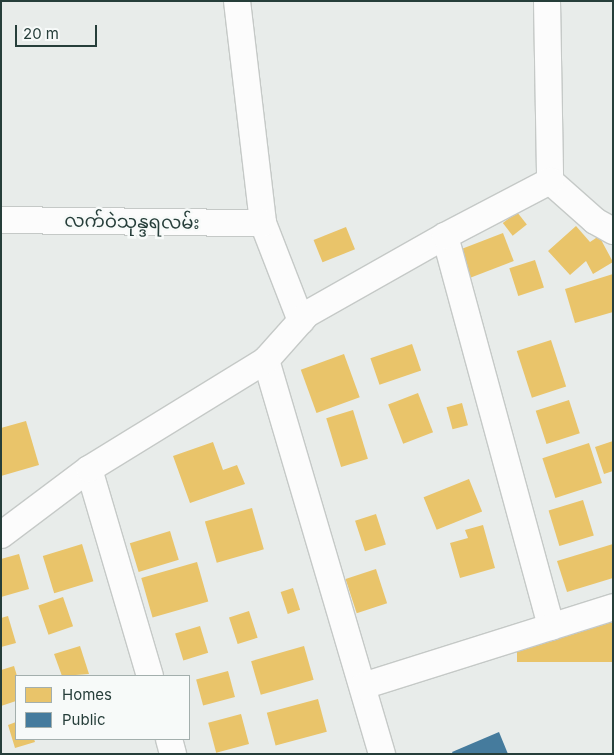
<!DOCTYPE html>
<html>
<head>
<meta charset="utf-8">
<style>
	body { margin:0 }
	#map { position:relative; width:614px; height:755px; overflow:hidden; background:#e8ecea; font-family:Inter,"Noto Sans Myanmar",sans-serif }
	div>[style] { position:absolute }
	.homes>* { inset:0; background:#e9c46a; transform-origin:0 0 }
	.public>* { inset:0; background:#457b9d }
	.roads { filter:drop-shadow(1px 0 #c5c9c7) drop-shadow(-1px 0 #c5c9c7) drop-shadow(0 1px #c5c9c7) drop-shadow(0 -1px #c5c9c7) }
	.minor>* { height:26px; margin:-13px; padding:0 13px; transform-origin:13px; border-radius:13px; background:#fcfcfc }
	span { translate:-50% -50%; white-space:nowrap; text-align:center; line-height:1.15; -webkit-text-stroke:5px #f7faf9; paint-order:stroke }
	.street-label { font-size:18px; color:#263e3a }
	.frame { position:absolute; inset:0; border:2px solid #263e3a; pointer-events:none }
	.legend { position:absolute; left:15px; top:675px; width:175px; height:65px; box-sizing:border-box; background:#f7faf9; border:1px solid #a3afad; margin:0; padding:6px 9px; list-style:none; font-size:15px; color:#263e3a }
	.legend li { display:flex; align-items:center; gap:10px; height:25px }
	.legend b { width:25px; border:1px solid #a3afad }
	.scale { position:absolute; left:15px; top:25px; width:82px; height:22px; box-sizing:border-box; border:2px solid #263e3a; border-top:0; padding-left:6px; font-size:15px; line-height:18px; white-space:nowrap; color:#263e3a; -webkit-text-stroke:4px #f7faf9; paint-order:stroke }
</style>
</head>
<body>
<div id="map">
	<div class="homes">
		<div style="left:517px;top:212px;width:16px;height:18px;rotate:52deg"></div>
		<div style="clip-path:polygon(576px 226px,590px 242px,599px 236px,613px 262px,593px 274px,586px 261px,570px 275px,548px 251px)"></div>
		<div style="left:346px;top:227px;width:24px;height:35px;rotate:68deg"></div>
		<div style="left:503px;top:233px;width:30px;height:57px;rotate:69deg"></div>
		<div style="left:535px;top:260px;width:29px;height:27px;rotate:72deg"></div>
		<div style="clip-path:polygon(613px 274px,613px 312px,575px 323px,565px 289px)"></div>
		<div style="left:551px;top:340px;width:49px;height:36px;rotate:72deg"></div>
		<div style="left:412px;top:344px;width:28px;height:44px;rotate:71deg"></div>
		<div style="left:344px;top:354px;width:46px;height:46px;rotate:70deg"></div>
		<div style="left:418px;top:393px;width:42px;height:32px;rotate:69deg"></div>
		<div style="left:569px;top:400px;width:35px;height:35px;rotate:72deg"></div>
		<div style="left:462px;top:403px;width:23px;height:16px;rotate:75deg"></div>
		<div style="left:353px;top:410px;width:51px;height:28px;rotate:73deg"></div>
		<div style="clip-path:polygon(26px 421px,39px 465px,1px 476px,1px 428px)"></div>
		<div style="clip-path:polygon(613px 441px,613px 471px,604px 474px,595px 447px)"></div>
		<div style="clip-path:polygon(213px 442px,223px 470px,237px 465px,245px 484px,190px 503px,173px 456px)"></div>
		<div style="left:589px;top:443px;width:42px;height:49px;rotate:72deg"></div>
		<div style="left:469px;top:479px;width:35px;height:49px;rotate:68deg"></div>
		<div style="left:583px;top:500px;width:37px;height:36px;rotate:73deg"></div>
		<div style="left:252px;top:508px;width:43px;height:49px;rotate:74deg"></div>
		<div style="left:376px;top:514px;width:32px;height:22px;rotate:72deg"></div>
		<div style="clip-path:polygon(483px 525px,495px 568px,460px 578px,450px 543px,468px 538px,465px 530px)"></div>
		<div style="left:170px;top:531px;width:30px;height:42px;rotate:73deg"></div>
		<div style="left:82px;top:544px;width:39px;height:41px;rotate:73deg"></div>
		<div style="clip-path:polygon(613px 544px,613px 578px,567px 592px,557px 561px)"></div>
		<div style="clip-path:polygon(19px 554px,29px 589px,1px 597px,1px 559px)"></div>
		<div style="left:197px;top:562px;width:41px;height:58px;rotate:74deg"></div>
		<div style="left:376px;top:569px;width:36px;height:32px;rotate:72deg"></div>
		<div style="left:293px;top:588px;width:23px;height:13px;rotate:72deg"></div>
		<div style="left:63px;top:597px;width:31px;height:26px;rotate:71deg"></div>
		<div style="left:249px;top:611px;width:28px;height:21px;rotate:72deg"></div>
		<div style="clip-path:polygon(8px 616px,16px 643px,1px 647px,1px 618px)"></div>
		<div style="left:613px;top:623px;width:39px;height:96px;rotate:90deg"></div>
		<div style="left:200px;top:626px;width:28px;height:26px;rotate:73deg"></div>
		<div style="clip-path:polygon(80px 646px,89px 674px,62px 676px,54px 654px)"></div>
		<div style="left:304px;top:646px;width:35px;height:55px;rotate:74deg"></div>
		<div style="clip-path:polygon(14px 666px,17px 676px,16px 701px,1px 706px,1px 670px)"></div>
		<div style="left:228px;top:671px;width:27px;height:33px;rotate:75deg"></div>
		<div style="left:318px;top:699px;width:34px;height:53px;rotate:75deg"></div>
		<div style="left:241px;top:714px;width:31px;height:34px;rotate:75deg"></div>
		<div style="clip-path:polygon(16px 722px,16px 739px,34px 739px,35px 742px,15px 748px,8px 725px)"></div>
	</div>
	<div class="public">
		<div style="clip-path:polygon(499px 732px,508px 754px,453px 754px,452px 752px)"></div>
	</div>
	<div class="roads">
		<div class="minor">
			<div style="left:237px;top:1px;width:224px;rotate:83.3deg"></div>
			<div style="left:263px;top:223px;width:105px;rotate:68.8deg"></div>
			<div style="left:547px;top:1px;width:180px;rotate:89deg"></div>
			<div style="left:550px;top:181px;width:60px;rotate:41.6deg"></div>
			<div style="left:595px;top:221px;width:21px;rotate:29deg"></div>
			<div style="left:1px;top:220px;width:262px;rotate:0.7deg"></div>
			<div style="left:445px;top:236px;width:405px;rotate:74.8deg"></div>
			<div style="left:266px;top:360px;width:411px;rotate:73.6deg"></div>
			<div style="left:89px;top:469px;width:216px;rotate:73.6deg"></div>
			<div style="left:1px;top:535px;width:110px;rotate:-36.9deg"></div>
			<div style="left:89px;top:469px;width:208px;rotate:-31.6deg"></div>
			<div style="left:266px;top:360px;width:62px;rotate:-48.3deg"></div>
			<div style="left:307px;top:314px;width:159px;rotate:-29.5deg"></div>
			<div style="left:445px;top:236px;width:119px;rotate:-27.6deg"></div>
			<div style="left:363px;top:686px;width:262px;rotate:-17.5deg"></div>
			<div style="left:169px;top:739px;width:16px;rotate:75deg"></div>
		</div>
	</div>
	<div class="street-label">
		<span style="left:132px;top:222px;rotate:1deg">လက်ဝဲသုန္ဒရလမ်း</span>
	</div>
	<div class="frame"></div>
	<ul class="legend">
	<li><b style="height:14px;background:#e9c46a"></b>Homes</li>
	<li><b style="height:14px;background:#457b9d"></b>Public</li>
	</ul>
	<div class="scale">20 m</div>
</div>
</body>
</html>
